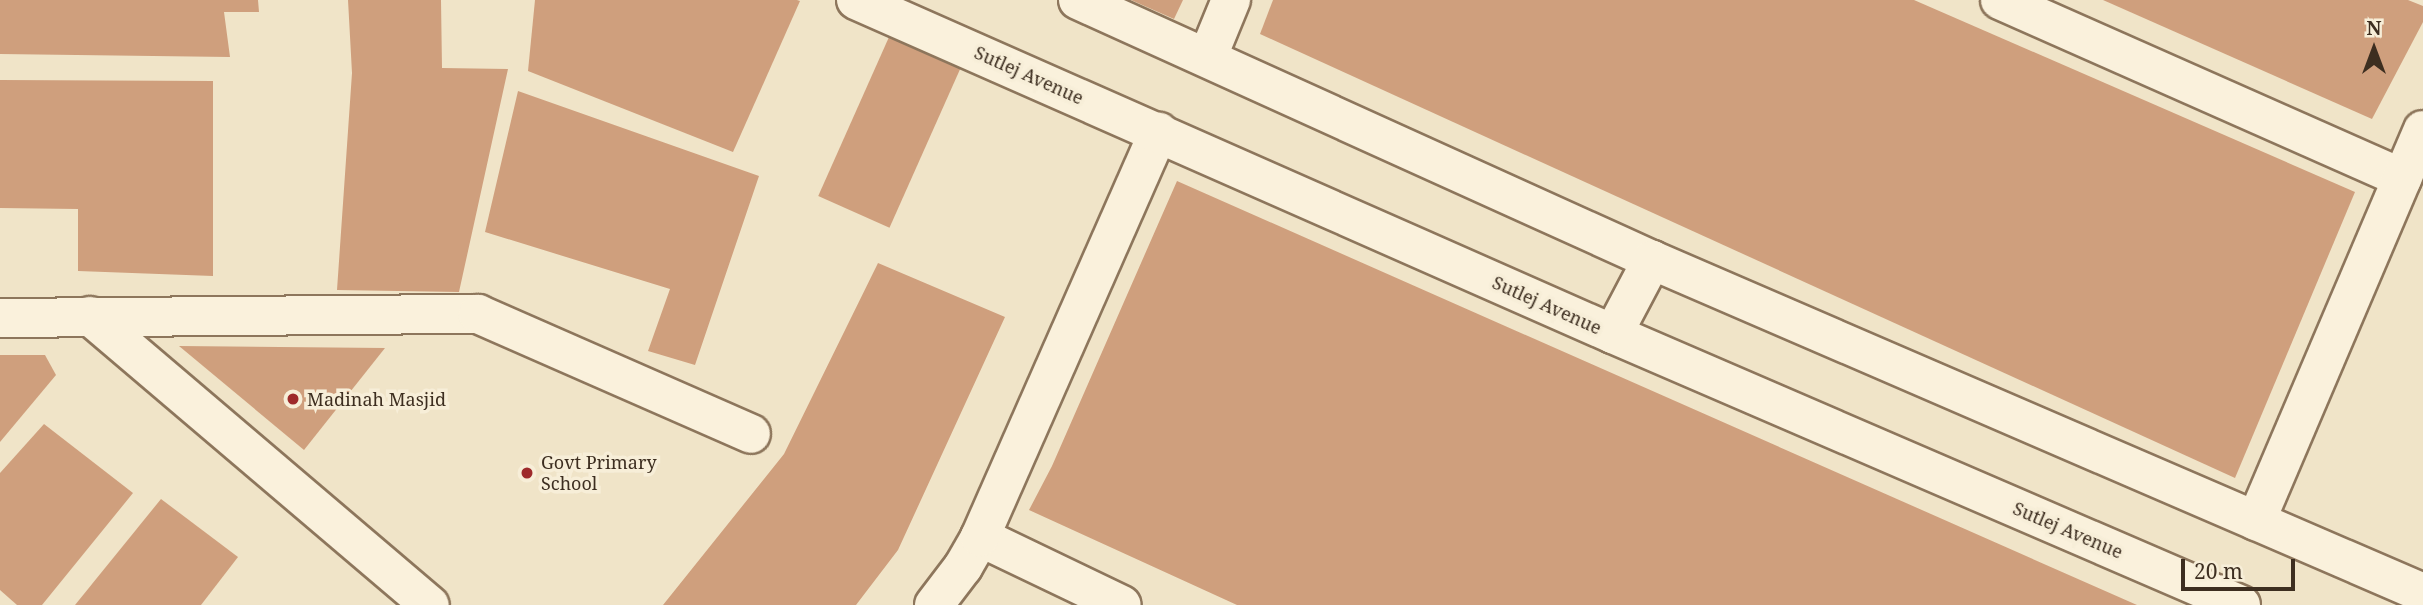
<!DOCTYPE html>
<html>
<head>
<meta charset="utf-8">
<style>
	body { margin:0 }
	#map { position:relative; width:2423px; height:605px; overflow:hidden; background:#f0e4c8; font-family:"Noto Serif",serif }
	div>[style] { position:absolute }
	.building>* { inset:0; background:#cf9f7d; transform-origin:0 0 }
	.roads { filter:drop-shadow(2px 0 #8d765c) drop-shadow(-2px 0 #8d765c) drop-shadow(0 2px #8d765c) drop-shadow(0 -2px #8d765c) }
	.street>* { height:38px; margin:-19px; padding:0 19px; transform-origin:19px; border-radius:19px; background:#faf1dc }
	.secondary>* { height:38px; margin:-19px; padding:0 19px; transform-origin:19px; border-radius:19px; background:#faf1dc }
	.dots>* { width:19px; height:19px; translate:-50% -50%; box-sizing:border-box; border:4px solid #f7eed8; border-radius:50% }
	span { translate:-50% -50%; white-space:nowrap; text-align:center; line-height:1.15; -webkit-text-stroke:7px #f7eed8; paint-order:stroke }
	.street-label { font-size:18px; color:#3d2e20 }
	.poi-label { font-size:18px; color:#3d2e20 }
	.left { translate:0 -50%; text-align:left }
	.north { position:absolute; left:2339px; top:14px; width:70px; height:70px; -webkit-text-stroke:5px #f7eed8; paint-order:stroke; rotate:0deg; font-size:19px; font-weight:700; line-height:28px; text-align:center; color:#3d2e20 }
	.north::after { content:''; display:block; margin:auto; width:24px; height:32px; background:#3d2e20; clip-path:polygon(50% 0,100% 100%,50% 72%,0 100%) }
	.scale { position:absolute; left:2181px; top:559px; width:114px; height:32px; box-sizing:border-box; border:4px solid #3d2e20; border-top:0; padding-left:9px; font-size:21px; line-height:24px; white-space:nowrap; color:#3d2e20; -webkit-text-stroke:5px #f7eed8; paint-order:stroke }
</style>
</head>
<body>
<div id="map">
	<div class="building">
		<div style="clip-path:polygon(0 0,258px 0,259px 12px,224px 12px,230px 57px,0 54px)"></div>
		<div style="clip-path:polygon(348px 0,441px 0,442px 68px,508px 69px,459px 292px,337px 290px,352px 73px)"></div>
		<div style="clip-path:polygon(535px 0,797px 0,800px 1px,733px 152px,528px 71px)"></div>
		<div style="clip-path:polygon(1131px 0,1183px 0,1174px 19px)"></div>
		<div style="clip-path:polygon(1273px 0,1914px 0,2355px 192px,2235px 478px,1260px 34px)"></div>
		<div style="clip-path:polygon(2103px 0,2408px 0,2423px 6px,2423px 22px,2372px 119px)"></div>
		<div style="left:889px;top:37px;width:78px;height:174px;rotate:24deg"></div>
		<div style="clip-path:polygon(0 80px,213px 81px,213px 276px,78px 271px,78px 209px,0 208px)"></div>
		<div style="clip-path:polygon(518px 91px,759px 176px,695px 365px,648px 351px,670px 289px,485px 232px)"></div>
		<div style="clip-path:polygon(1177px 181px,2137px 605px,1237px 605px,1029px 510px,1052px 466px)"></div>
		<div style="clip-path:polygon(878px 263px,1005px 317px,898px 550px,856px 605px,663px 605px,784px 454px)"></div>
		<div style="clip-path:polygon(179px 346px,385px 348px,304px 450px)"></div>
		<div style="clip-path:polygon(0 355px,45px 355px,56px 375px,0 442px)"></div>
		<div style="clip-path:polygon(44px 424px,133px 493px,42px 605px,17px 605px,0 590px,0 473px)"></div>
		<div style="clip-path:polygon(161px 499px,238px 557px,201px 605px,75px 605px)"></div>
	</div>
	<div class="roads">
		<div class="street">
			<div style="left:2000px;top:0;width:440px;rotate:23.9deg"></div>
			<div style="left:1208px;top:56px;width:61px;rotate:-67.7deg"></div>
			<div style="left:90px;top:316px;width:446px;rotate:40.4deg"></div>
			<div style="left:0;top:318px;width:478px;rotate:-0.5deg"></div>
			<div style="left:478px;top:314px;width:298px;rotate:23.7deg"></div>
			<div style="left:2256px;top:521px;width:425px;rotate:-66.9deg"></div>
			<div style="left:980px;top:537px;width:157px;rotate:25.6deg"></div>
			<div style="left:934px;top:605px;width:48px;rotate:-52.7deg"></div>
			<div style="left:963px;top:567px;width:34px;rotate:-60deg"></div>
			<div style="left:980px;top:537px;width:443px;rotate:-66.2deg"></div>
		</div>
		<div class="secondary">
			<div style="left:856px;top:0;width:827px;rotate:23.81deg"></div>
			<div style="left:1613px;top:334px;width:684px;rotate:23.34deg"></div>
			<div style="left:1078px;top:0;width:630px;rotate:24.37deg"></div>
			<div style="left:1652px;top:260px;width:840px;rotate:23.36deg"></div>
			<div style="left:1613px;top:334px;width:84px;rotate:-62.2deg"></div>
		</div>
	</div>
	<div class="dots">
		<div style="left:293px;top:399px;background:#9e2a2b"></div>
		<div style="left:527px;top:473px;background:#9e2a2b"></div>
	</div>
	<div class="street-label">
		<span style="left:1029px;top:75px;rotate:24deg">Sutlej Avenue</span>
		<span style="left:1547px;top:305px;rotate:24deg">Sutlej Avenue</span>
		<span style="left:2068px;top:530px;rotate:23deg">Sutlej Avenue</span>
	</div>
	<div class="poi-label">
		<span class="left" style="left:307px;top:399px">Madinah Masjid</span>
		<span class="left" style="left:541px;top:473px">Govt Primary<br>School</span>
	</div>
	<div class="north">N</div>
	<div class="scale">20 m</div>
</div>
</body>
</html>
